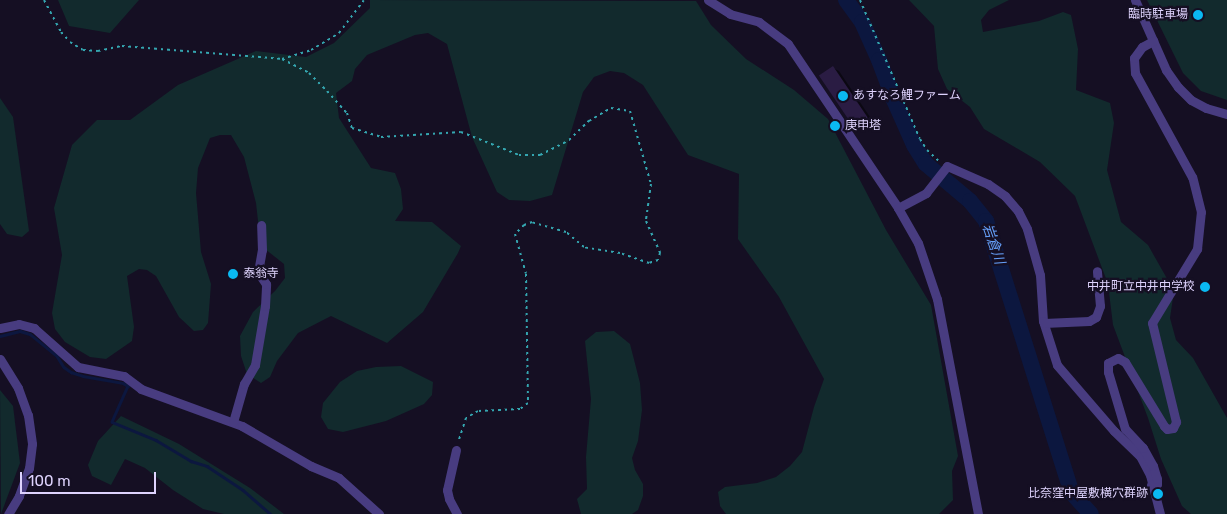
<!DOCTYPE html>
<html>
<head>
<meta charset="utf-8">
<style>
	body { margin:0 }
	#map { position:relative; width:1227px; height:514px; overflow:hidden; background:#150f23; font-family:Rubik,"Noto Sans JP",sans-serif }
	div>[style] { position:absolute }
	.green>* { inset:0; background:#122a2d }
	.shadow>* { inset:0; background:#0007 }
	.stream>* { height:2.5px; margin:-1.25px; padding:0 1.25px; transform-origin:1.25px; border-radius:1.25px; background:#0c173f }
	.river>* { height:16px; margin:-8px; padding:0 8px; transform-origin:8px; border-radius:8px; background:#0c173f }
	.building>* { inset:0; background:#2a1c43; transform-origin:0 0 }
	.path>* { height:2px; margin-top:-1px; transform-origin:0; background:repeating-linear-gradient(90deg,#34a6b0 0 2.5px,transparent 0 6.5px) }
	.minor>* { height:9px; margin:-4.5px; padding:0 4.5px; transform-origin:4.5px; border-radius:4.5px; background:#483c80 }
	.dots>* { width:14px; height:14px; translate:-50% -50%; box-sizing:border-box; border:2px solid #150f23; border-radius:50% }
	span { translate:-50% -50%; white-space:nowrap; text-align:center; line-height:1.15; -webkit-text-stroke:4.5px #150f23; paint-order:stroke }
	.poi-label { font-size:12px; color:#ded3fd }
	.right { translate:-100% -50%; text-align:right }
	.left { translate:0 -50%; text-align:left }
	.water-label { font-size:14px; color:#659ff9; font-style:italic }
	.scale { position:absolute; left:20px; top:472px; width:136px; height:22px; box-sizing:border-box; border:2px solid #ded3fd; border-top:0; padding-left:6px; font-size:15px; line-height:18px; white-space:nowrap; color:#ded3fd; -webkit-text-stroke:4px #150f23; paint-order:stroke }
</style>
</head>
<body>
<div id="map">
	<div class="green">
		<div style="clip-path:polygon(58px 0,169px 0,139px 0,110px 33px,69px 26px)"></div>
		<div style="clip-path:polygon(370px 0,696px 1px,711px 25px,746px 59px,794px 90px,828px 119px,886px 230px,931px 305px,958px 456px,952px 471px,953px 500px,939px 514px,726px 514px,720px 506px,718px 492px,725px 487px,757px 483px,776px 477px,790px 466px,802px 452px,814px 407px,824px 379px,779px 297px,738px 239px,739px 174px,688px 155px,643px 85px,624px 73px,610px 71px,594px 77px,583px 92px,552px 195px,530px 201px,509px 200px,497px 192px,472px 137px,447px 44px,428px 33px,415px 35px,367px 55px,355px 69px,352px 81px,336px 93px,339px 118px,371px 168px,395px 173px,401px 189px,403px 209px,395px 221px,432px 222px,461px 246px,458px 253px,423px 312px,387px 343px,331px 316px,298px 333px,277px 361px,270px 377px,261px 383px,247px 374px,241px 356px,240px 336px,253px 312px,275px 291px,285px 278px,284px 264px,265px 249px,260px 239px,256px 203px,244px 157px,231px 135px,220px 135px,210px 138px,198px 168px,196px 193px,201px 252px,211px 284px,208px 323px,203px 330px,194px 331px,179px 317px,156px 276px,147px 270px,139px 269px,127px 276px,134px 327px,132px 341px,106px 359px,90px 357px,65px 342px,55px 329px,52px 313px,62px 255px,54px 208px,72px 145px,97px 120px,130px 120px,178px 85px,256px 51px,306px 57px,334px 43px,370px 8px)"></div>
		<div style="clip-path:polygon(909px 0,1009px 0,989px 10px,981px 20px,983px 32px,1039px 21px,1063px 12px,1071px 15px,1078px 49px,1076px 90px,1110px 103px,1114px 123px,1107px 170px,1121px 222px,1148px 245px,1174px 291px,1170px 318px,1176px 340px,1193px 358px,1227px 418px,1227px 514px,1191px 514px,1182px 506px,1161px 459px,1148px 418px,1113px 325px,1108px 284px,1075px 196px,1040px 162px,984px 129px,970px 107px,947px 89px,938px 69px,934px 26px)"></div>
		<div style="clip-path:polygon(1147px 0,1227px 0,1227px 100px,1201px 91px,1183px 73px)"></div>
		<div style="clip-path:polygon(0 98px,13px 117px,29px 231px,22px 237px,7px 234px,0 224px)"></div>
		<div style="clip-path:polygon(614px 331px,630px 344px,640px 383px,642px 410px,638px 441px,632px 458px,635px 470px,643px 484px,643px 496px,638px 510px,632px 514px,581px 514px,577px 499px,587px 489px,586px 457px,591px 399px,585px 341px,596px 332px)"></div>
		<div style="clip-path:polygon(401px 366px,433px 382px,432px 395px,424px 404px,386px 421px,343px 432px,328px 429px,321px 417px,323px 403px,340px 382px,357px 371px,376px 367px)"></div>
		<div style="clip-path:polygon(0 390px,13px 406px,20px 463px,1px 514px)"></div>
		<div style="clip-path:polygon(121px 416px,179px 444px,250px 488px,284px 514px,224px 514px,203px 509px,173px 490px,145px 468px,125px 459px,111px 485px,92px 476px,88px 465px,98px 441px)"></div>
	</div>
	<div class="shadow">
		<div style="clip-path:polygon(833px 68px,839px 71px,872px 120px,858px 128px,853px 125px)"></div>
	</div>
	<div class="stream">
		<div style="left:0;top:336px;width:21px;rotate:-14deg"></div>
		<div style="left:20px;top:331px;width:10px;rotate:17deg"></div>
		<div style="left:30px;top:334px;width:35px;rotate:39deg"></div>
		<div style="left:57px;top:356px;width:13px;rotate:58deg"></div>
		<div style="left:64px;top:367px;width:9px;rotate:36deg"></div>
		<div style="left:71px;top:372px;width:13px;rotate:18deg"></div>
		<div style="left:83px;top:376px;width:41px;rotate:9.9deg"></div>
		<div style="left:123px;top:383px;width:6px;rotate:31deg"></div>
		<div style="left:128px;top:386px;width:39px;rotate:114deg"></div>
		<div style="left:112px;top:422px;width:48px;rotate:22.2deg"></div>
		<div style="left:156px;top:440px;width:41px;rotate:31deg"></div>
		<div style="left:191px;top:461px;width:17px;rotate:17deg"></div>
		<div style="left:207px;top:466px;width:43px;rotate:33.7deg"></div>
		<div style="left:243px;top:490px;width:37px;rotate:41deg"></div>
	</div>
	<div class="river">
		<div style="left:846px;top:0;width:27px;rotate:54deg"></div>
		<div style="left:862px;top:22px;width:42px;rotate:65.9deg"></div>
		<div style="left:879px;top:60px;width:43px;rotate:69.4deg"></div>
		<div style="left:894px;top:100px;width:49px;rotate:66deg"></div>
		<div style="left:914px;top:145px;width:22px;rotate:58deg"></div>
		<div style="left:926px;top:164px;width:57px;rotate:40.1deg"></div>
		<div style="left:970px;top:201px;width:26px;rotate:51deg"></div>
		<div style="left:986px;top:221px;width:285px;rotate:72.5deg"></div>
		<div style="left:1072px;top:493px;width:28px;rotate:48deg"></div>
	</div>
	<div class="building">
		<div style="left:833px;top:66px;width:62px;height:17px;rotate:56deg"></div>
	</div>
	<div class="path">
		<div style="left:44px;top:0;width:36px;rotate:62deg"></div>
		<div style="left:61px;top:32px;width:13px;rotate:48deg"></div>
		<div style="left:70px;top:42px;width:15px;rotate:32deg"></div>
		<div style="left:83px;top:50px;width:15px;rotate:4deg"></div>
		<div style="left:98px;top:51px;width:25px;rotate:-12deg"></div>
		<div style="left:122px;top:46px;width:161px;rotate:4.6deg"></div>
		<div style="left:282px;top:59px;width:30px;rotate:27deg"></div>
		<div style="left:309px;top:73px;width:25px;rotate:45deg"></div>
		<div style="left:327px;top:91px;width:30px;rotate:48deg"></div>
		<div style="left:347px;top:113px;width:16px;rotate:72deg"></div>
		<div style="left:352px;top:128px;width:30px;rotate:17deg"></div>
		<div style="left:381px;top:137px;width:80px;rotate:-3.6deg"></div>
		<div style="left:461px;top:132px;width:62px;rotate:21.6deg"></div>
		<div style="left:519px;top:155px;width:21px"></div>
		<div style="left:540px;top:155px;width:33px;rotate:-27deg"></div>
		<div style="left:569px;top:140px;width:28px;rotate:-44deg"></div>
		<div style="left:589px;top:121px;width:26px;rotate:-31deg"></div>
		<div style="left:611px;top:108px;width:19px;rotate:9deg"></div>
		<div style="left:630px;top:111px;width:76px;rotate:74deg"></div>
		<div style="left:651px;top:184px;width:37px;rotate:98deg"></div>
		<div style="left:646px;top:221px;width:35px;rotate:66deg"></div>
		<div style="left:660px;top:253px;width:7px;rotate:106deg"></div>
		<div style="left:658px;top:260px;width:9px;rotate:162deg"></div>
		<div style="left:649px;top:263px;width:31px;rotate:-161deg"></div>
		<div style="left:620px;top:253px;width:36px;rotate:-171deg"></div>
		<div style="left:584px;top:247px;width:23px;rotate:-140deg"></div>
		<div style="left:566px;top:232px;width:35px;rotate:-164deg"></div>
		<div style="left:532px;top:222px;width:9px;rotate:159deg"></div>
		<div style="left:524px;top:225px;width:13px;rotate:135deg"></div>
		<div style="left:515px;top:234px;width:41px;rotate:74.6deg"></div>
		<div style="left:526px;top:274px;width:129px;rotate:89.1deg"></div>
		<div style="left:528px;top:403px;width:10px;rotate:143deg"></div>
		<div style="left:520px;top:409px;width:42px;rotate:177.3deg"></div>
		<div style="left:478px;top:411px;width:14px;rotate:150deg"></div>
		<div style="left:466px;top:418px;width:25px;rotate:108deg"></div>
		<div style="left:860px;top:0;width:151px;rotate:66.7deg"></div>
		<div style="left:920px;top:139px;width:13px;rotate:58deg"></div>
		<div style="left:927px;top:150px;width:16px;rotate:43deg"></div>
		<div style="left:282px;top:59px;width:30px;rotate:-17deg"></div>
		<div style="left:311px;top:50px;width:33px;rotate:-31deg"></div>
		<div style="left:339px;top:33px;width:41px;rotate:-52.9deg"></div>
	</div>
	<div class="minor">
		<div style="left:708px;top:0;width:26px;rotate:32deg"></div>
		<div style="left:730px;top:14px;width:30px;rotate:15deg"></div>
		<div style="left:759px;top:22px;width:36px;rotate:37deg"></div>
		<div style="left:788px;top:44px;width:197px;rotate:56.1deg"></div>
		<div style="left:898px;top:208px;width:40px;rotate:60.3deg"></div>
		<div style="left:918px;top:243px;width:59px;rotate:71.3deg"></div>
		<div style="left:937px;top:299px;width:219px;rotate:79.2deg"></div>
		<div style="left:1135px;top:0;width:77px;rotate:66.1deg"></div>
		<div style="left:1166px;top:70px;width:21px;rotate:55deg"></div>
		<div style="left:1178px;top:87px;width:18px;rotate:45deg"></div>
		<div style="left:1191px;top:100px;width:17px;rotate:28deg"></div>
		<div style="left:1206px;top:108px;width:22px;rotate:16deg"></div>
		<div style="left:898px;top:208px;width:32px;rotate:-28deg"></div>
		<div style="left:926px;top:193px;width:34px;rotate:-52deg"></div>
		<div style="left:947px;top:166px;width:45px;rotate:23.7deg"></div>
		<div style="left:988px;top:184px;width:21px;rotate:35deg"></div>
		<div style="left:1005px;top:196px;width:20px;rotate:49deg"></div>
		<div style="left:1018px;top:211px;width:20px;rotate:63deg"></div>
		<div style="left:1027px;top:229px;width:48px;rotate:74.2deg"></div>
		<div style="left:1040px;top:275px;width:46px;rotate:86.3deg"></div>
		<div style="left:1043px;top:321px;width:46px;rotate:72.3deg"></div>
		<div style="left:1057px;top:365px;width:87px;rotate:49.2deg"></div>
		<div style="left:1114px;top:431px;width:36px;rotate:44deg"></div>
		<div style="left:1140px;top:456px;width:21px;rotate:62deg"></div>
		<div style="left:1150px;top:475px;width:40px;rotate:75.6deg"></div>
		<div style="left:1044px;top:323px;width:45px;rotate:-2.5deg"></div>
		<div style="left:1089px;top:321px;width:8px;rotate:-30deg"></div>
		<div style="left:1096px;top:317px;width:12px;rotate:-70deg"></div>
		<div style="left:1100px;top:306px;width:35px;rotate:-95deg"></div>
		<div style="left:0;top:328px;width:19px;rotate:-12deg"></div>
		<div style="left:19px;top:324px;width:16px;rotate:15deg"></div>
		<div style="left:34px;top:328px;width:59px;rotate:41.6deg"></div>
		<div style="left:78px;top:367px;width:47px;rotate:11.1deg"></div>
		<div style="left:124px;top:376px;width:21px;rotate:37deg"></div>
		<div style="left:141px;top:389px;width:108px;rotate:20.1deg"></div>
		<div style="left:242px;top:426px;width:80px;rotate:30.1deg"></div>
		<div style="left:311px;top:466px;width:30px;rotate:23deg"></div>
		<div style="left:339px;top:478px;width:54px;rotate:42deg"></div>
		<div style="left:0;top:359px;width:34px;rotate:58deg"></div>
		<div style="left:18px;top:388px;width:29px;rotate:70deg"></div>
		<div style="left:28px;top:415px;width:29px;rotate:82deg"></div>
		<div style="left:32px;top:444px;width:24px;rotate:97deg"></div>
		<div style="left:29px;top:468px;width:30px;rotate:110deg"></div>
		<div style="left:19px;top:496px;width:21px;rotate:121deg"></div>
		<div style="left:233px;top:422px;width:40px;rotate:-74deg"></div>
		<div style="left:244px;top:384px;width:22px;rotate:-60deg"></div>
		<div style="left:255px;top:365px;width:60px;rotate:-80.4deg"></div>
		<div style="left:265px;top:306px;width:22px;rotate:-87deg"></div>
		<div style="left:266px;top:284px;width:14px;rotate:-124deg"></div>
		<div style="left:258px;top:272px;width:22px;rotate:-80deg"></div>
		<div style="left:262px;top:250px;width:25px;rotate:-92deg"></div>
		<div style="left:456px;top:450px;width:41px;rotate:102.7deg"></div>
		<div style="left:447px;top:490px;width:9px;rotate:77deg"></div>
		<div style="left:449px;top:499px;width:17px;rotate:62deg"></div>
		<div style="left:1151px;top:485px;width:6px;rotate:-9deg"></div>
		<div style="left:1157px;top:484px;width:5px;rotate:-90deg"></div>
		<div style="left:1157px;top:479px;width:14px;rotate:-107deg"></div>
		<div style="left:1153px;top:466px;width:21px;rotate:-119deg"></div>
		<div style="left:1143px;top:448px;width:26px;rotate:-133deg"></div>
		<div style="left:1125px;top:429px;width:59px;rotate:-106.6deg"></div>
		<div style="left:1108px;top:372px;width:9px;rotate:-90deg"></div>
		<div style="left:1108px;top:363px;width:11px;rotate:-27deg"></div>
		<div style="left:1118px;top:358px;width:8px;rotate:30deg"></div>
		<div style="left:1125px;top:362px;width:75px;rotate:58.6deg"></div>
		<div style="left:1164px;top:426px;width:4px;rotate:45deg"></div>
		<div style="left:1167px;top:429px;width:6px;rotate:-9deg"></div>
		<div style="left:1173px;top:428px;width:7px;rotate:-63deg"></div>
		<div style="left:1176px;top:422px;width:102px;rotate:-103.6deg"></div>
		<div style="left:1152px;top:323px;width:87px;rotate:-58.7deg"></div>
		<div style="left:1197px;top:249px;width:37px;rotate:-84deg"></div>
		<div style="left:1201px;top:212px;width:36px;rotate:-104deg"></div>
		<div style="left:1192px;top:177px;width:119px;rotate:-118.7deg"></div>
		<div style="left:1135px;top:73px;width:15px;rotate:-94deg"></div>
		<div style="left:1134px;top:58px;width:14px;rotate:-54deg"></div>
		<div style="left:1142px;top:47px;width:13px;rotate:-29deg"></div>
	</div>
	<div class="dots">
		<div style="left:1198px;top:15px;background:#0ab9f2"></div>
		<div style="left:843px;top:96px;background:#0ab9f2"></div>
		<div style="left:835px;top:126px;background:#0ab9f2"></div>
		<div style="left:233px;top:274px;background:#0ab9f2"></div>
		<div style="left:1205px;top:287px;background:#0ab9f2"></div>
		<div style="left:1158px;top:494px;background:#0ab9f2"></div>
	</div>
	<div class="poi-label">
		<span class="right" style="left:1188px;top:15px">臨時駐車場</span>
		<span class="left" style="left:853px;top:96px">あすなろ鯉ファーム</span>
		<span class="left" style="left:845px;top:126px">庚申塔</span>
		<span class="left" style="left:243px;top:274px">泰翁寺</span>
		<span class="right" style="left:1195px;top:287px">中井町立中井中学校</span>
		<span class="right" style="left:1148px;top:494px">比奈窪中屋敷横穴群跡</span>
	</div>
	<div class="water-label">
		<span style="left:993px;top:244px;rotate:71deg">岩倉川</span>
	</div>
	<div class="scale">100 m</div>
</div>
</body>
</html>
